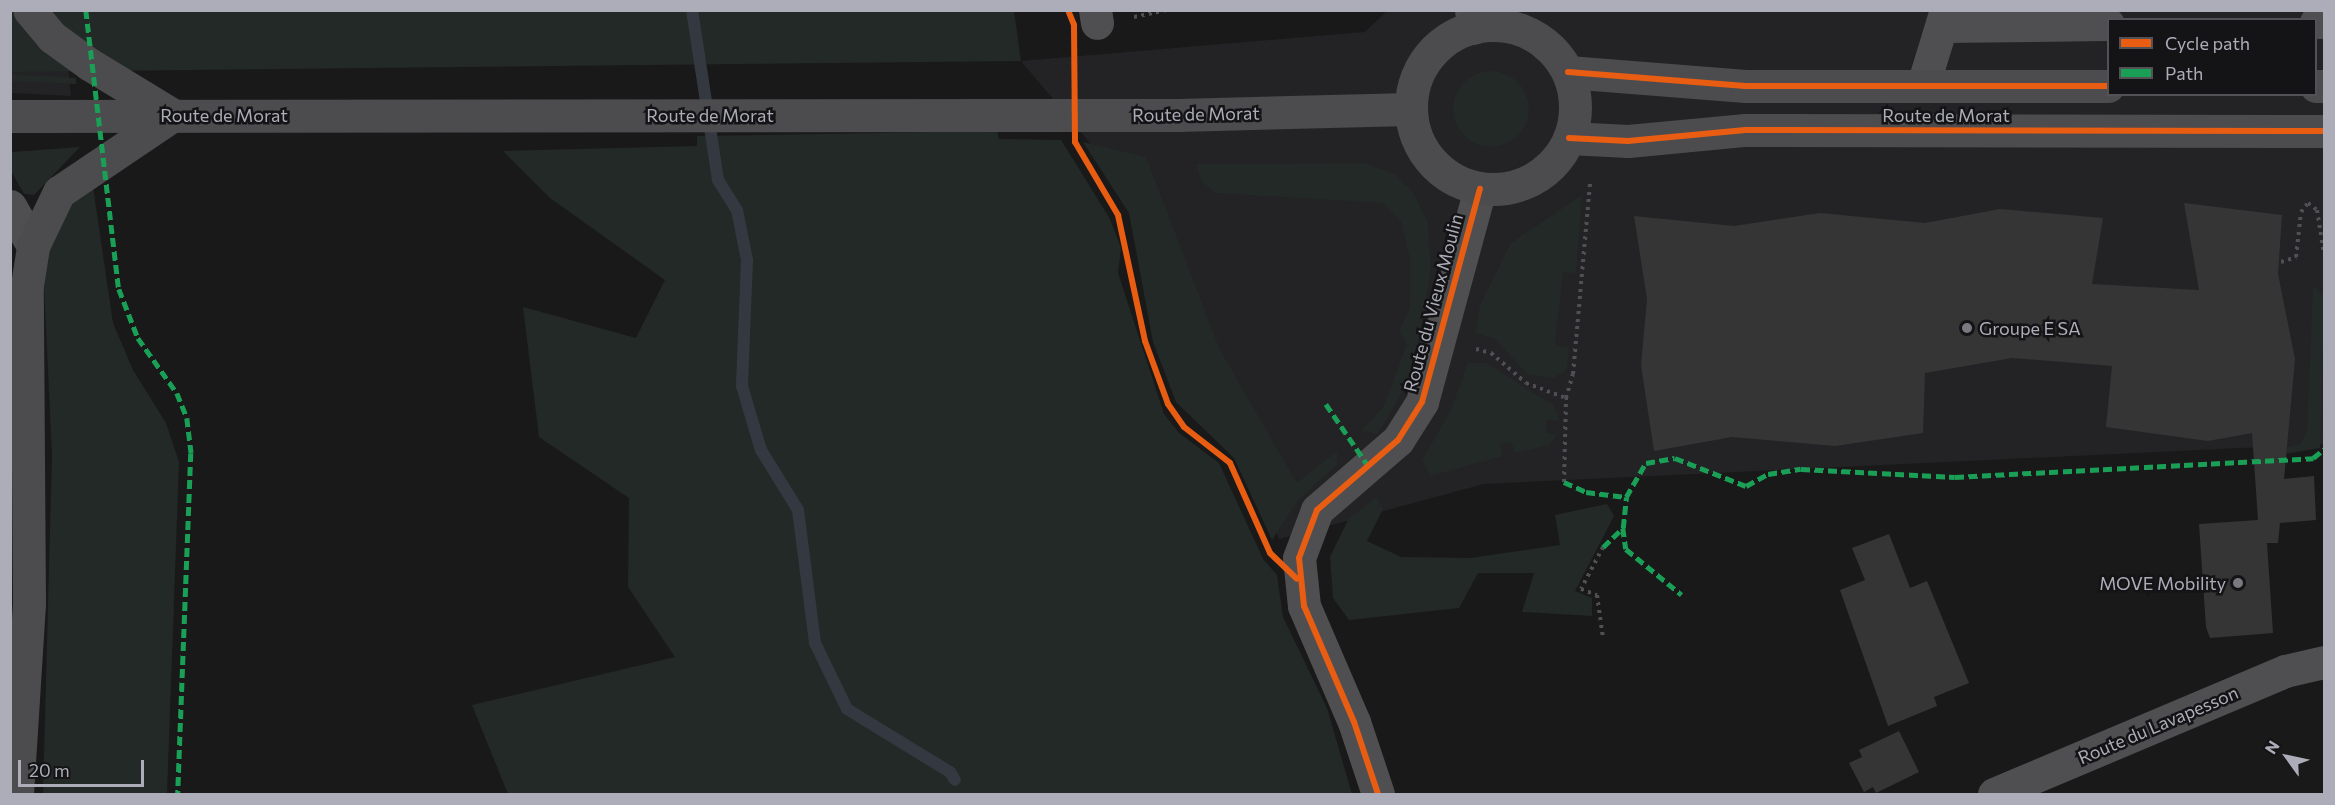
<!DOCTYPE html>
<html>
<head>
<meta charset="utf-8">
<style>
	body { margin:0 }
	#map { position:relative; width:2335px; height:805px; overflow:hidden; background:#191919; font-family:Commissioner,sans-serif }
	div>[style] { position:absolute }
	.built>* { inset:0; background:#232325 }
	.green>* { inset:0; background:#232926 }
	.round { border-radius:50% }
	.stream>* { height:12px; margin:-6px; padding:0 6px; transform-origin:6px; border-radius:6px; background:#343941 }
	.building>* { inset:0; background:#353536 }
	.path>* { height:4px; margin-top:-2px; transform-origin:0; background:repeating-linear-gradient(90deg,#505054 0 3px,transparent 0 7.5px) }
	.minor>* { height:33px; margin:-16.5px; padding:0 16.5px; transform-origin:16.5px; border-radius:16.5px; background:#4f4f52 }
	.major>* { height:33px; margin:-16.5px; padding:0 16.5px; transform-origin:16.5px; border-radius:16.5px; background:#4c4c4f }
	.major>.ring { margin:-16.5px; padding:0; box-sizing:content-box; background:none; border:33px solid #4c4c4f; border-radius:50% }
	.highway>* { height:33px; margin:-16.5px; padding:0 16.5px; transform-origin:16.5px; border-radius:16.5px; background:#4c4c4f }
	.quiet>* { height:4.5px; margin-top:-2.25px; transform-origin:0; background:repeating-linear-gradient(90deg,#1a9f57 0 9px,transparent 0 13.5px) }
	.cycleway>* { height:6px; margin:-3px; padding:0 3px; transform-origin:3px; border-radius:3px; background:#e95d12 }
	.dots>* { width:16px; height:16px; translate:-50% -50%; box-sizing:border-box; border:3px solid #141315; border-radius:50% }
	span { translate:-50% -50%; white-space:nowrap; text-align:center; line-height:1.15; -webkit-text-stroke:5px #141315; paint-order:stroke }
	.street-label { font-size:18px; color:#acadb8 }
	.poi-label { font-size:18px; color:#acadb8 }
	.left { translate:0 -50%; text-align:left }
	.right { translate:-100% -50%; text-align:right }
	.frame { position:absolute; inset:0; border:12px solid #acadb8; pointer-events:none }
	.legend { position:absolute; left:2107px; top:18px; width:210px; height:78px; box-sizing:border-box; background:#141315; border:2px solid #515156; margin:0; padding:8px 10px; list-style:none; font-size:18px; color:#acadb8 }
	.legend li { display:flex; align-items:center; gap:12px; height:30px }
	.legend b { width:30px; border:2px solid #515156 }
	.north { position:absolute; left:2257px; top:727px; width:60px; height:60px; -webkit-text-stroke:4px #141315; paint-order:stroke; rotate:303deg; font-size:16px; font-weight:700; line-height:24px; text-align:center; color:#acadb8 }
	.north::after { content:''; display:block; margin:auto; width:21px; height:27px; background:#acadb8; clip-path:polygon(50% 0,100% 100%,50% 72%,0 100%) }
	.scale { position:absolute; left:18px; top:760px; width:126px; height:27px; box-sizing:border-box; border:3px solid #acadb8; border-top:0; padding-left:8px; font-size:18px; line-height:21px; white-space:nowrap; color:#acadb8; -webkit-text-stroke:4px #141315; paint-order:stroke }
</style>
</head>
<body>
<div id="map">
	<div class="built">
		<div style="clip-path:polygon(evenodd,1388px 10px,2324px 11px,2324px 444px,1484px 484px,1279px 539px,1134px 195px,1021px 61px,1365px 32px,1388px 10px,2108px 20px,2316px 20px,2316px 94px,2108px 94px,2108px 20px)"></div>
		<div style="clip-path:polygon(11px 11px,62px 11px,71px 96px,11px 93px)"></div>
	</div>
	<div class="green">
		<div style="clip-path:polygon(10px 11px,1014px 11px,1021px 61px,11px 72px)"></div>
		<div class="round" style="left:1453px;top:71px;width:76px;height:76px"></div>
		<div style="clip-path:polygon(11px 74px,76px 78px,76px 84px,11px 81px)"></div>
		<div style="clip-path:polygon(997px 131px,999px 139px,1061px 140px,1110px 219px,1121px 248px,1118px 273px,1164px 414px,1179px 433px,1219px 463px,1263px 559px,1277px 575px,1283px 617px,1327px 708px,1352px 794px,508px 794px,472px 705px,675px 657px,628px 587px,629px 498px,539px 437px,523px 307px,636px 338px,665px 280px,550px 198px,503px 151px,697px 146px,697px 136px)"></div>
		<div style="clip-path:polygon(1083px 142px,1146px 157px,1220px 350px,1297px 483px,1337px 451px,1337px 465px,1299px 499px,1272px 540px,1234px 458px,1176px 402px,1153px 342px,1129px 213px)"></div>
		<div style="clip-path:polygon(80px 147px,34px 195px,24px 194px,11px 171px,11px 152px)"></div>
		<div style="clip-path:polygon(88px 153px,113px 323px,133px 370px,166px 423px,179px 462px,167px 794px,43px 794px,52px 455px,43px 264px)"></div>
		<div style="clip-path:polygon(1364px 163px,1393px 173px,1413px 192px,1428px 223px,1431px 271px,1411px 378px,1377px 434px,1361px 431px,1384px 406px,1407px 344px,1399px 331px,1410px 308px,1410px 259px,1401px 222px,1382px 203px,1215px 193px,1202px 182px,1196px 164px)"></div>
		<div style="clip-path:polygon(1582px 195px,1576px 273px,1563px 272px,1555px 345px,1569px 348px,1567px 370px,1553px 378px,1528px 375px,1495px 339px,1475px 333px,1480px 305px,1511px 243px)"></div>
		<div style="clip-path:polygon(2313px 285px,2324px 297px,2320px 448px,2255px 459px,2255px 451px,2300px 444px,2307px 432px)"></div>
		<div style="clip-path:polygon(1468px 363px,1487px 363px,1554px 406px,1559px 421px,1547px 420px,1546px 433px,1557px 435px,1549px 445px,1515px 453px,1511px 442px,1500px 444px,1503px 456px,1430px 476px,1422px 460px,1450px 412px)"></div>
		<div style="clip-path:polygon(1377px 497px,1383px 509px,1367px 541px,1401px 557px,1470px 558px,1560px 545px,1555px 515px,1607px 504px,1614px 516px,1575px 591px,1592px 598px,1592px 616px,1522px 612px,1534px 573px,1478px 573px,1459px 608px,1349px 620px,1333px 598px,1330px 557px,1349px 518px)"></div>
	</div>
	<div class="stream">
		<div style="left:692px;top:10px;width:172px;rotate:81.3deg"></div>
		<div style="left:718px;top:180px;width:36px;rotate:58deg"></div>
		<div style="left:737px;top:210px;width:51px;rotate:78.7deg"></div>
		<div style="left:747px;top:260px;width:126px;rotate:92.3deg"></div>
		<div style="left:742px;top:386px;width:67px;rotate:73.5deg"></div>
		<div style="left:761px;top:450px;width:70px;rotate:58.3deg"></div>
		<div style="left:798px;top:510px;width:134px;rotate:82.7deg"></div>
		<div style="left:815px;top:643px;width:73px;rotate:64.1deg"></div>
		<div style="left:847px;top:709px;width:121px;rotate:31.5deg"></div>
		<div style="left:950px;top:772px;width:9px;rotate:58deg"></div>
	</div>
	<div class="building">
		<div style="clip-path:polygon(2184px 203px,2282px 215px,2278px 274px,2295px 359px,2284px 479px,2314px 476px,2316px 520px,2280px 523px,2278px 543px,2267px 543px,2273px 633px,2210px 638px,2206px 627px,2199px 524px,2258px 520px,2252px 433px,2208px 441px,2106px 427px,2112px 366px,2012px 358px,1925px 373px,1923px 433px,1835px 446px,1732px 437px,1654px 451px,1641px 365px,1647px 299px,1634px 216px,1734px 226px,1820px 213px,1925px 223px,2000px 209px,2103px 218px,2092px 284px,2199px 290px)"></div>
		<div style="clip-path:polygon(1889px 534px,1910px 588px,1927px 581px,1969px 683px,1934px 697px,1937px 706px,1888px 726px,1840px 590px,1865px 580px,1852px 548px)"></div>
		<div style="clip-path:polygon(1899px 731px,1919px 772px,1876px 793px,1873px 787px,1864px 792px,1849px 763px,1862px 757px,1859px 750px)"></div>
	</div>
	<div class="path">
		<div style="left:1299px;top:10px;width:27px"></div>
		<div style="left:1134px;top:17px;width:33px;rotate:-12deg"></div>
		<div style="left:2281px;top:262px;width:16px;rotate:-18deg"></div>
		<div style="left:2296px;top:257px;width:45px;rotate:-83.7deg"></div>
		<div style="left:2301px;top:212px;width:11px;rotate:-52deg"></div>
		<div style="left:2308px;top:203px;width:11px;rotate:38deg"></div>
		<div style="left:2317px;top:210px;width:45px;rotate:81deg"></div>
		<div style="left:1476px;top:349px;width:16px;rotate:15deg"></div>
		<div style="left:1491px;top:353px;width:46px;rotate:40.6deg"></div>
		<div style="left:1526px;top:383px;width:43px;rotate:20.6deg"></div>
		<div style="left:1564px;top:482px;width:84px;rotate:-88.6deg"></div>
		<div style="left:1566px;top:398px;width:25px;rotate:-74deg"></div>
		<div style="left:1573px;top:374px;width:193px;rotate:-84.9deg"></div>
		<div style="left:1603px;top:547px;width:47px;rotate:117.6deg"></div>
		<div style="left:1581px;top:589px;width:17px;rotate:21deg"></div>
		<div style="left:1597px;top:595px;width:43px;rotate:82.1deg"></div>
	</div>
	<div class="minor">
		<div style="left:1095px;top:10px;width:13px;rotate:81deg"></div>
		<div style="left:1471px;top:10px;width:18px;rotate:81deg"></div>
		<div style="left:2316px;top:22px;width:8px"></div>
		<div style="left:1942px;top:26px;width:166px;rotate:-0.7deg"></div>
		<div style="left:1923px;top:85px;width:78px;rotate:-73deg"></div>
		<div style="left:10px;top:206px;width:46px;rotate:60.1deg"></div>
		<div style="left:1378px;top:794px;width:76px;rotate:-108.4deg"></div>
		<div style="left:1354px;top:722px;width:126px;rotate:-113.3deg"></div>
		<div style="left:1304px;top:606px;width:48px;rotate:-95.9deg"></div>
		<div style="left:1299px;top:558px;width:51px;rotate:-69.4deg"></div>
		<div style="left:1317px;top:510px;width:107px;rotate:-40.8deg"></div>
		<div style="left:1398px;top:440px;width:45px;rotate:-57.7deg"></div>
		<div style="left:1422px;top:402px;width:221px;rotate:-74.8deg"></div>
		<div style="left:1994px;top:794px;width:316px;rotate:-22.9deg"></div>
		<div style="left:2285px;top:671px;width:40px;rotate:-13deg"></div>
	</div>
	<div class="major">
		<div class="ring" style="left:1411px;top:25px;width:131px;height:131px"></div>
		<div style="left:1568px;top:72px;width:178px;rotate:4.5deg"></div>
		<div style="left:1745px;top:86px;width:363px"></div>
		<div style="left:2316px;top:86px;width:8px"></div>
		<div style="left:10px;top:116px;width:1168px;rotate:-0.05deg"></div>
		<div style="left:1178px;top:115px;width:232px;rotate:-1.5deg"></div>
		<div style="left:1569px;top:138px;width:59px;rotate:2.9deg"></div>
		<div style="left:1628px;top:141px;width:118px;rotate:-5.4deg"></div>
		<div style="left:1745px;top:130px;width:579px;rotate:0.1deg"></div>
	</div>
	<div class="highway">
		<div style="left:17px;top:794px;width:190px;rotate:-86.4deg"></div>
		<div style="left:29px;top:604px;width:319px;rotate:-90.4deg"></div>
		<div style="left:27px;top:285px;width:39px;rotate:-81deg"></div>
		<div style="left:33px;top:246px;width:60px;rotate:-64.3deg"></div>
		<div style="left:59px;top:192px;width:138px;rotate:-34deg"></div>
		<div style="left:173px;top:115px;width:98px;rotate:-148.7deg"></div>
		<div style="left:89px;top:64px;width:46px;rotate:-143.9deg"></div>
		<div style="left:52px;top:37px;width:35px;rotate:-130deg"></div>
	</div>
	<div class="quiet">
		<div style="left:86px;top:10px;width:281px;rotate:83.3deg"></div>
		<div style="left:119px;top:289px;width:53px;rotate:68.8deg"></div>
		<div style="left:138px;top:338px;width:67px;rotate:54.7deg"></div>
		<div style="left:177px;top:393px;width:27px;rotate:68deg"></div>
		<div style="left:187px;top:418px;width:35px;rotate:83deg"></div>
		<div style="left:191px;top:453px;width:341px;rotate:92.2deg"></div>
		<div style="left:1326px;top:404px;width:76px;rotate:55.7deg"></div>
		<div style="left:1564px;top:482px;width:24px;rotate:24deg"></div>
		<div style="left:1586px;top:492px;width:40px;rotate:7.1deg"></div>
		<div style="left:1623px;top:528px;width:21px;rotate:82deg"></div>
		<div style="left:1626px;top:549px;width:72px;rotate:39.4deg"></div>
		<div style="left:1603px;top:547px;width:28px;rotate:-44deg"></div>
		<div style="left:1623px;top:528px;width:31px;rotate:-84deg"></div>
		<div style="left:1626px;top:497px;width:39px;rotate:-60deg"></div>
		<div style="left:1646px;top:463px;width:29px;rotate:-10deg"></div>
		<div style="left:1675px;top:458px;width:76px;rotate:21.5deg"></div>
		<div style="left:1746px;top:486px;width:25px;rotate:-29deg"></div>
		<div style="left:1768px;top:474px;width:33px;rotate:-9deg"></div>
		<div style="left:1801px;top:469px;width:154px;rotate:3deg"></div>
		<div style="left:1955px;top:477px;width:359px;rotate:-3deg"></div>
		<div style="left:2313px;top:458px;width:14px;rotate:-39deg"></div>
	</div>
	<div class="cycleway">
		<div style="left:1068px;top:10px;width:16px;rotate:68deg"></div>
		<div style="left:1074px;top:25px;width:117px;rotate:89.5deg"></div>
		<div style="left:1075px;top:142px;width:85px;rotate:59.5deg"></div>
		<div style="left:1118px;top:215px;width:129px;rotate:77.9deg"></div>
		<div style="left:1145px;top:341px;width:67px;rotate:69.9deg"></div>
		<div style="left:1168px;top:404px;width:28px;rotate:55deg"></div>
		<div style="left:1184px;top:427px;width:58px;rotate:38deg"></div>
		<div style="left:1230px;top:463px;width:98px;rotate:66deg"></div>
		<div style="left:1270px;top:553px;width:37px;rotate:44deg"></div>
		<div style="left:1568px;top:72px;width:178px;rotate:4.5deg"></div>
		<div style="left:1745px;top:86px;width:363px"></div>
		<div style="left:1569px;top:138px;width:59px;rotate:2.9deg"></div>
		<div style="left:1628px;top:141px;width:118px;rotate:-5.4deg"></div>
		<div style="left:1745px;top:130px;width:579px;rotate:0.1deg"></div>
		<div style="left:1378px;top:794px;width:76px;rotate:-108.4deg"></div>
		<div style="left:1354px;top:722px;width:126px;rotate:-113.3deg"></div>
		<div style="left:1304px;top:606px;width:48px;rotate:-95.9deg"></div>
		<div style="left:1299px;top:558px;width:51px;rotate:-69.4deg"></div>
		<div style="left:1317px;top:510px;width:107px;rotate:-40.8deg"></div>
		<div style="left:1398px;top:440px;width:45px;rotate:-57.7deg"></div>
		<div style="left:1422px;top:402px;width:221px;rotate:-74.8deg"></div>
	</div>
	<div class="dots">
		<div style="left:1967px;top:328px;background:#797980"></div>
		<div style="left:2238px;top:583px;background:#797980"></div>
	</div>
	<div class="street-label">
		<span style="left:1196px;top:114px;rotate:-1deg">Route de Morat</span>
		<span style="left:224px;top:115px">Route de Morat</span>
		<span style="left:710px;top:115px">Route de Morat</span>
		<span style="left:1946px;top:115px">Route de Morat</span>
		<span style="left:1433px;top:303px;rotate:-75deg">Route du Vieux Moulin</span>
		<span style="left:2158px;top:725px;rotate:-23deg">Route du Lavapesson</span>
	</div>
	<div class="poi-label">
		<span class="left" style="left:1979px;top:328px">Groupe E SA</span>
		<span class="right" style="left:2226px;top:583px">MOVE Mobility</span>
	</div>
	<div class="frame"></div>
	<ul class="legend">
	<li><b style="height:8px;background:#e95d12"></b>Cycle path</li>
	<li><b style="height:8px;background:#1a9f57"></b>Path</li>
	</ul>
	<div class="north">N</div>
	<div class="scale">20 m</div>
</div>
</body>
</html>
